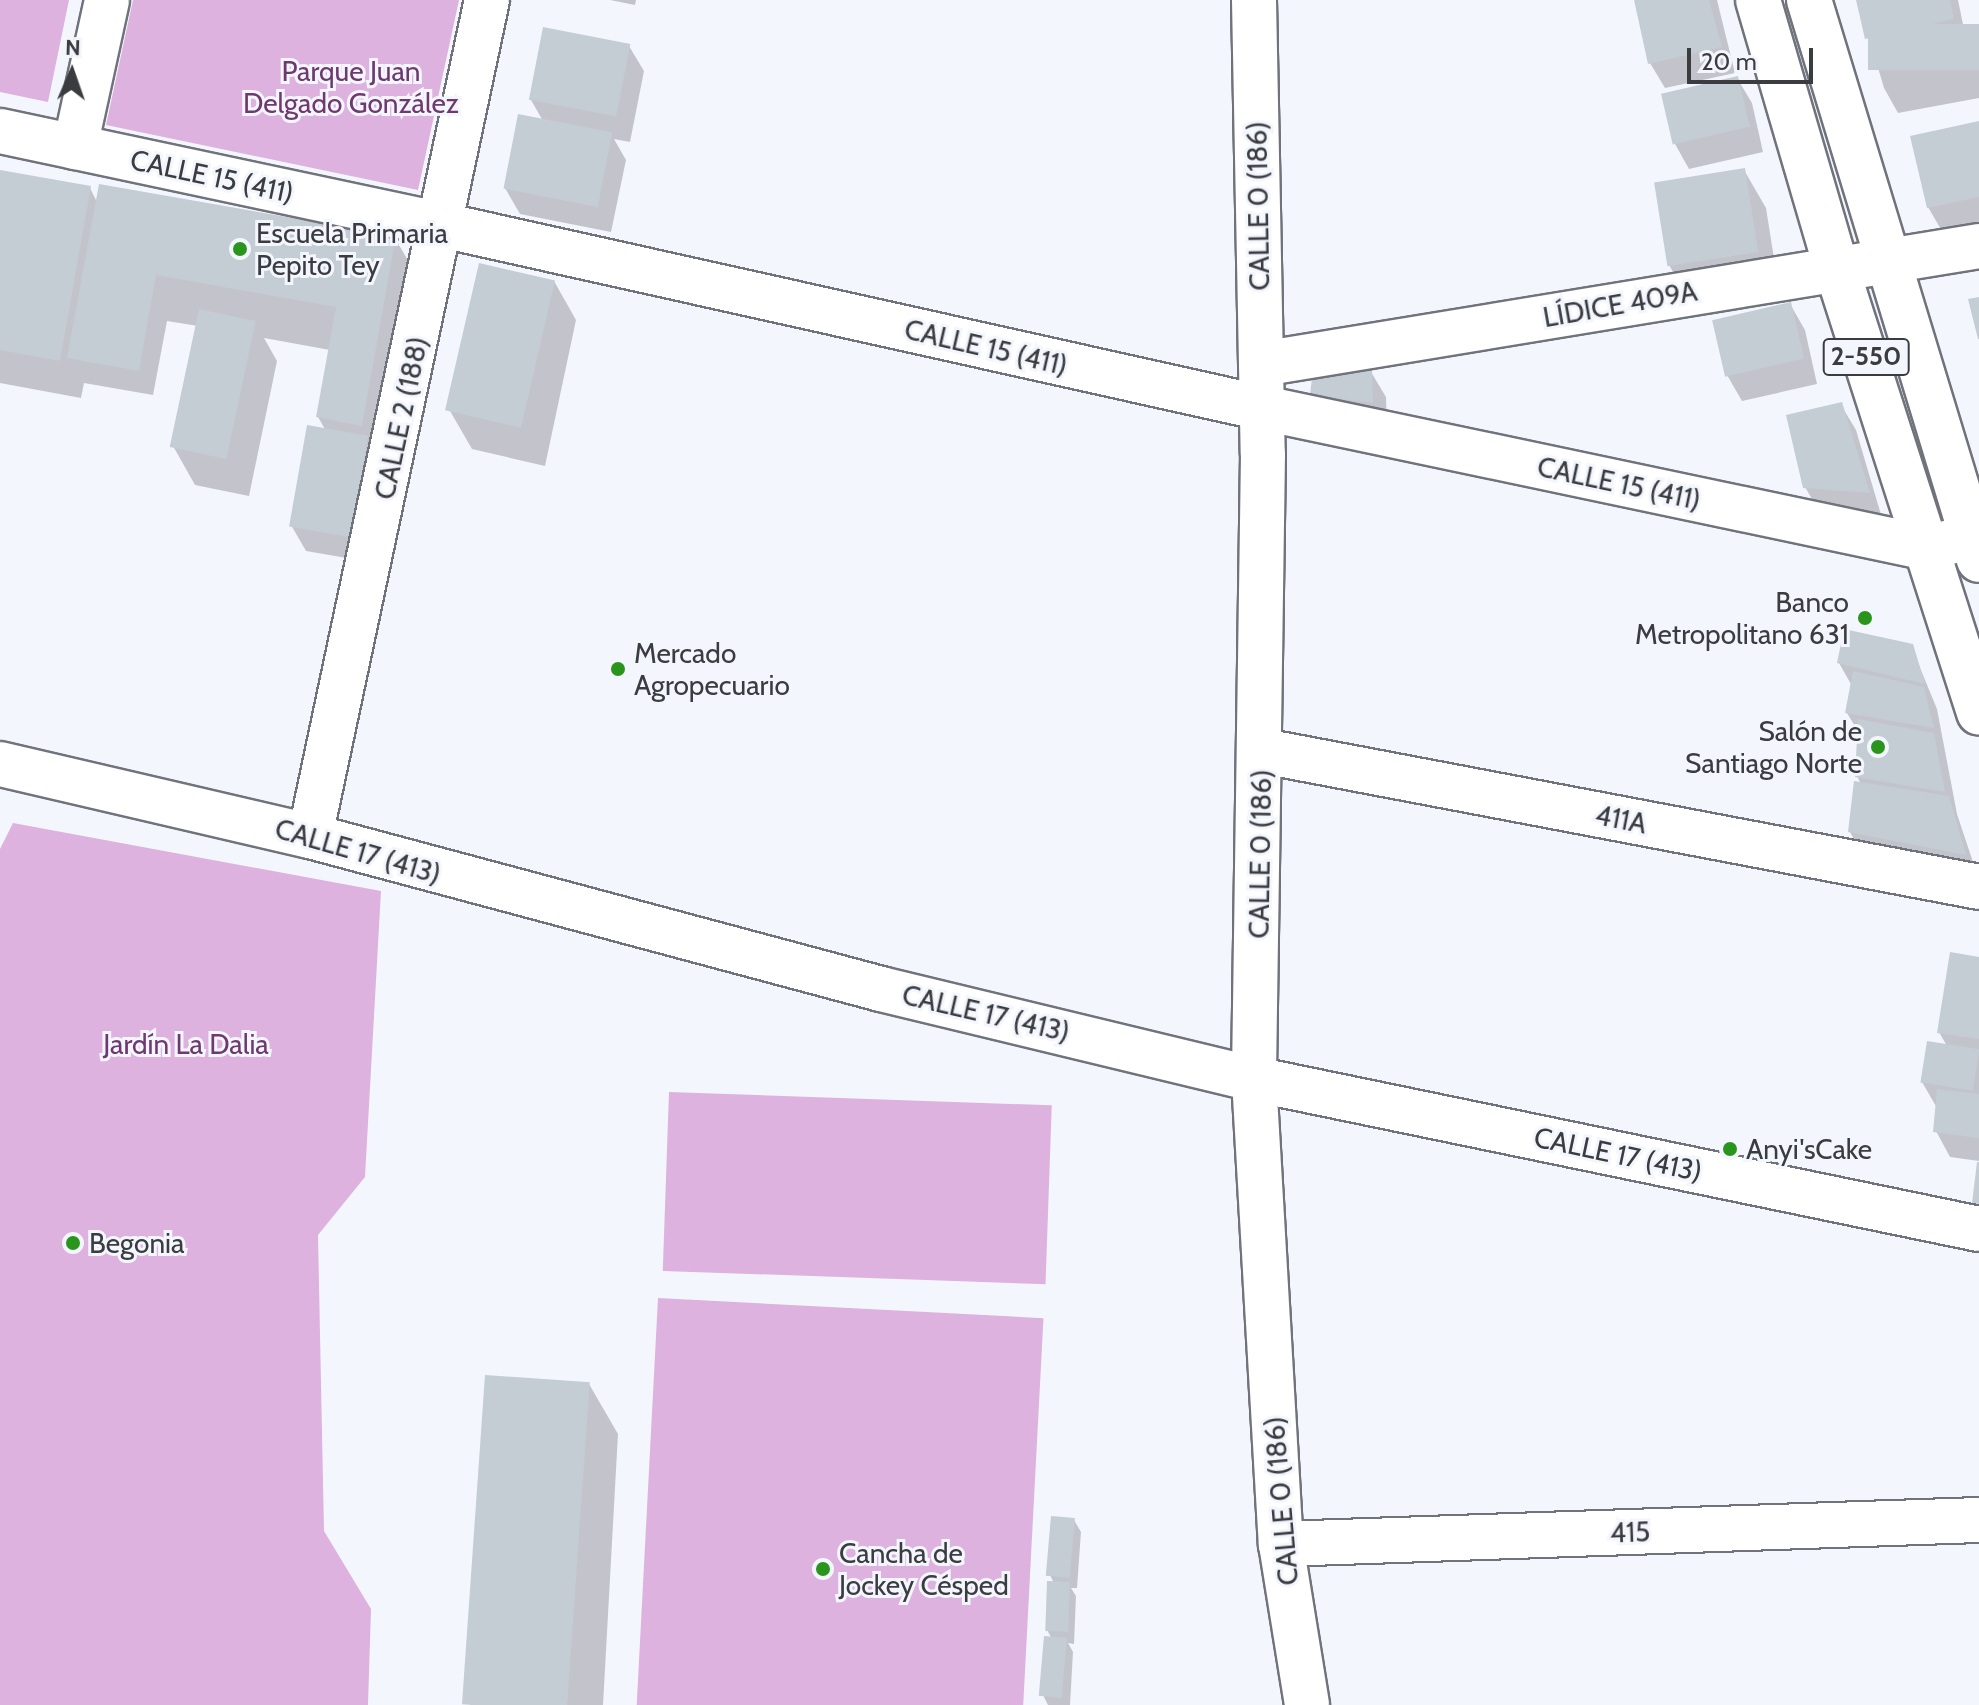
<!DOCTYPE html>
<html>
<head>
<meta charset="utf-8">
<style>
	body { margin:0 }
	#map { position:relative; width:1979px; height:1705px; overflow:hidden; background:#f4f6fe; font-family:Cabin,sans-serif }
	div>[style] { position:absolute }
	.green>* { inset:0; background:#deb2de; transform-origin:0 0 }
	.shadow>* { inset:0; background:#0003 }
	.building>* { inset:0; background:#c4ccd4; transform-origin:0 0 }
	.roads { filter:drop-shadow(2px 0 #70737c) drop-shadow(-2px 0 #70737c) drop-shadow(0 2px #70737c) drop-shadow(0 -2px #70737c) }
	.street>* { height:44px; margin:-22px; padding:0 22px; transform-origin:22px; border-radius:22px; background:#fff }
	.secondary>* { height:44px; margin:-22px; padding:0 22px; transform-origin:22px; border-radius:22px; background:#fff }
	.primary>* { height:44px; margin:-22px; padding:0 22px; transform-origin:22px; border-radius:22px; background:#fff }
	.dots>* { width:22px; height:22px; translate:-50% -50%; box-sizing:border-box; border:4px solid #f4f6fe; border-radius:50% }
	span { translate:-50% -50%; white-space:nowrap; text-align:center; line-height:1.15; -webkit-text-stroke:6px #f4f6fe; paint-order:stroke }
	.shield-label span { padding:2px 6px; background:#f4f6fe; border:2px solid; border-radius:6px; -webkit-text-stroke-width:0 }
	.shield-label { font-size:26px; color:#3b3c40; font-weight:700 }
	.park-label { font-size:28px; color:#6f396f }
	.street-label { font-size:28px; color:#3b3c40 }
	.poi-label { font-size:28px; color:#3b3c40 }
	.left { translate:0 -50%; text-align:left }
	.right { translate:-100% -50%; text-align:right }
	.north { position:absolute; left:32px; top:32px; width:80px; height:80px; -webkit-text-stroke:6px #f4f6fe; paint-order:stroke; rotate:2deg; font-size:22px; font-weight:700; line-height:32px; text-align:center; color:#3b3c40 }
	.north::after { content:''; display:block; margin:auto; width:28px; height:36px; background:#3b3c40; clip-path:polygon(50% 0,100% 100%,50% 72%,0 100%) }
	.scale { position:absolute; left:1687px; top:48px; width:126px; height:36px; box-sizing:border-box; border:4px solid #3b3c40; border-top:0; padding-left:10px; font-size:24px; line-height:28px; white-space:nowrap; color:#3b3c40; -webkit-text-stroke:6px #f4f6fe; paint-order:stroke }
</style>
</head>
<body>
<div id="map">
	<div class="green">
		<div style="clip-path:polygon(0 0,69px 0,48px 102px,0 92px)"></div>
		<div style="clip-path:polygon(133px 0,459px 0,418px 190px,106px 125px)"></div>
		<div style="clip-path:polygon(13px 823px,381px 891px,365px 1177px,318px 1235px,324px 1531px,371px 1609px,368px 1705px,0 1705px,0 849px)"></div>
		<div style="left:669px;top:1092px;width:383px;height:179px;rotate:2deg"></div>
		<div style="left:658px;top:1298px;width:386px;height:408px;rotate:3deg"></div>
	</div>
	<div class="shadow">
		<div style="clip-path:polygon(610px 0,636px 0,635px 5px)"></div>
		<div style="clip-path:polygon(1636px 0,1717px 0,1735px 73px,1665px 88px,1650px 63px)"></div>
		<div style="clip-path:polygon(1858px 0,1958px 0,1964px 29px,1979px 26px,1979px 98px,1898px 113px,1884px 88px)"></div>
		<div style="clip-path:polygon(629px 46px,644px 71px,630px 142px,614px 139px,626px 160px,611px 232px,520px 214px,505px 188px,543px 121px,531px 100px)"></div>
		<div style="clip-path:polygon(1737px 78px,1752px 103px,1763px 152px,1689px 169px,1675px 144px)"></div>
		<div style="clip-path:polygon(1979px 123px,1979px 225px,1943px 233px,1928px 207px)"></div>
		<div style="clip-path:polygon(1744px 170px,1766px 208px,1779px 290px,1691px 303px,1669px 265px)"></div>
		<div style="clip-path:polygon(0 172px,90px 188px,97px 202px,395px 238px,424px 288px,364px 561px,306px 551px,291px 525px,326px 431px,318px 417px,330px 350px,264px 338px,277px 361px,249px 496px,195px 485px,173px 446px,198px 326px,167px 321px,153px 395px,84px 383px,81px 398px,0 383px)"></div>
		<div style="clip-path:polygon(554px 281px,576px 320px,545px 466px,472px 449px,450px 411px)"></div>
		<div style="clip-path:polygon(1790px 304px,1805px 330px,1817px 384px,1742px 401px,1727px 375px)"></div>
		<div style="clip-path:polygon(1371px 372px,1386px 397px,1387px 427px,1327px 421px,1312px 395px)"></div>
		<div style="clip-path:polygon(1841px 405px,1856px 430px,1882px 518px,1820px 513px,1805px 487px)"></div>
		<div style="clip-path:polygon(1911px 646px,1937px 709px,1957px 814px,1979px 880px,1865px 858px,1850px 832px,1861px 784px,1857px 776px,1859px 733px,1847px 713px,1852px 686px,1839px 663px)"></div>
		<div style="clip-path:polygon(1979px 959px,1979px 1161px,1950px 1157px,1936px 1131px,1937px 1108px,1922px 1082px,1947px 1046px,1939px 1032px)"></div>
		<div style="clip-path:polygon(589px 1384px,618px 1434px,603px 1705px,470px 1705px)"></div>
		<div style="clip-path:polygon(1074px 1520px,1081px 1532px,1077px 1588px,1071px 1588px,1076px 1596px,1074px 1644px,1068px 1643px,1073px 1652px,1070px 1705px,1048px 1705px,1043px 1695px,1052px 1639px,1047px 1630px,1054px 1583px,1050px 1575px)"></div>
	</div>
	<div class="building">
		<div style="clip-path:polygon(1634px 0,1709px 0,1722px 47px,1648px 64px)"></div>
		<div style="clip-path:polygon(1856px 0,1950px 0,1954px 19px,1865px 39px)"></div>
		<div style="left:1979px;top:24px;width:46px;height:111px;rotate:90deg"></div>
		<div style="left:543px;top:27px;width:89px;height:74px;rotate:11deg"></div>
		<div style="left:1738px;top:76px;width:52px;height:79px;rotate:77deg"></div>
		<div style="left:518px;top:114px;width:96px;height:76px;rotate:11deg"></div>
		<div style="clip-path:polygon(1979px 121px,1979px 197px,1927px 208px,1910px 136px)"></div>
		<div style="left:1745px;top:168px;width:85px;height:92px;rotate:81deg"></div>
		<div style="clip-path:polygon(0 170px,91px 186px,60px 361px,0 350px)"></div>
		<div style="clip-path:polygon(99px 184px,396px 236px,362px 426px,316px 417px,336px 307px,156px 275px,139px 371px,67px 358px)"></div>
		<div style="left:479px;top:263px;width:78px;height:151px;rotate:13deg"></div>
		<div style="clip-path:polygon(1979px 297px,1979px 339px,1978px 339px,1968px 299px)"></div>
		<div style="left:1791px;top:302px;width:58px;height:81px;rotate:77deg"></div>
		<div style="left:199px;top:309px;width:58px;height:141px;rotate:12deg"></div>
		<div style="clip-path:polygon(1372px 370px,1373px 403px,1310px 395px,1312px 378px)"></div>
		<div style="clip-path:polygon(1842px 402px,1870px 493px,1803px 488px,1786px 415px)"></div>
		<div style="left:307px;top:425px;width:62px;height:103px;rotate:10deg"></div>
		<div style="clip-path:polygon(1844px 629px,1913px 644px,1925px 684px,1837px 663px)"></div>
		<div style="clip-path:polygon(1853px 671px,1924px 687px,1934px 728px,1845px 713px)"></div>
		<div style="clip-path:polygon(1858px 719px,1934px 733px,1945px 792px,1855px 777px)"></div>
		<div style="clip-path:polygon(1854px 781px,1949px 796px,1966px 855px,1848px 832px)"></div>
		<div style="clip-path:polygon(1950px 952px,1979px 957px,1979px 1039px,1937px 1033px)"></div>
		<div style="left:1927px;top:1041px;width:53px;height:42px;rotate:9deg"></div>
		<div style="clip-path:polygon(1937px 1089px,1979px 1094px,1979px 1138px,1933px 1132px)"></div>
		<div style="clip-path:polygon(1977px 1162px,1979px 1162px,1979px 1204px,1972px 1203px)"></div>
		<div style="left:485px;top:1375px;width:105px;height:330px;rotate:4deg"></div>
		<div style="left:1051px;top:1516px;width:24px;height:60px;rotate:5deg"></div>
		<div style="left:1047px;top:1581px;width:23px;height:50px;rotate:2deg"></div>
		<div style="left:1044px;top:1636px;width:23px;height:60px;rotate:5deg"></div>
	</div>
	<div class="roads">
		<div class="street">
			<div style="left:1254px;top:0;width:454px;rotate:88.9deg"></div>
			<div style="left:1263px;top:454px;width:625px;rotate:90.83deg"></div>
			<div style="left:1254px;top:1079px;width:466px;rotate:86.7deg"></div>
			<div style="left:1281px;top:1544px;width:163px;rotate:80.8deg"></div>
			<div style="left:75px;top:147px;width:150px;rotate:-77.7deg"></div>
			<div style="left:442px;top:225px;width:841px;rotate:12.57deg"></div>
			<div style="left:1263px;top:408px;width:680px;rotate:11.89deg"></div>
			<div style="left:1928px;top:548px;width:46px;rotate:-15.3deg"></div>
			<div style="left:1261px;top:364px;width:728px;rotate:-9.33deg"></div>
			<div style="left:1263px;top:751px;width:729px;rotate:10.75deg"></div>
			<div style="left:1281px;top:1544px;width:698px;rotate:-1.97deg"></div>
		</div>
		<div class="secondary">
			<div style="left:0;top:131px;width:452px;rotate:12deg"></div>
			<div style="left:0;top:764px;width:318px;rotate:13.1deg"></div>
			<div style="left:310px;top:836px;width:591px;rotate:15deg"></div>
			<div style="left:881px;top:989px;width:384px;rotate:13.6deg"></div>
			<div style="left:1254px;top:1079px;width:740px;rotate:11.69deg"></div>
			<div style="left:310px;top:836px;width:855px;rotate:-78.05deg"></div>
		</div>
		<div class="primary">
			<div style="left:1758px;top:0;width:278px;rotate:73.7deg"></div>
			<div style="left:1836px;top:267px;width:468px;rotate:72.2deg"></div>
			<div style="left:1809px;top:0;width:585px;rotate:73.11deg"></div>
		</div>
	</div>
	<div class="dots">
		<div style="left:240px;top:249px;background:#2a951d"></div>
		<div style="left:1865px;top:618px;background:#2a951d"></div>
		<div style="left:618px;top:669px;background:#2a951d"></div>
		<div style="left:1878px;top:747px;background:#2a951d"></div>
		<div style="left:1730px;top:1149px;background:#2a951d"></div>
		<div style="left:73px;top:1243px;background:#2a951d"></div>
		<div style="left:823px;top:1569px;background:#2a951d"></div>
	</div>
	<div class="shield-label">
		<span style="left:1866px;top:357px">2-550</span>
	</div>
	<div class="park-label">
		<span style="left:351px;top:87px">Parque Juan<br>Delgado González</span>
		<span style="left:186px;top:1044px">Jardín La Dalia</span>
	</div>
	<div class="street-label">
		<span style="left:212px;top:176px;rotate:12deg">CALLE 15 (411)</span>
		<span style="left:1258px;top:206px;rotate:-91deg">CALLE 0 (186)</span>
		<span style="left:1620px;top:304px;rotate:-10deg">LÍDICE 409A</span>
		<span style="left:986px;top:347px;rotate:13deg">CALLE 15 (411)</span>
		<span style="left:401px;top:418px;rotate:-78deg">CALLE 2 (188)</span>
		<span style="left:1619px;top:483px;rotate:12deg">CALLE 15 (411)</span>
		<span style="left:1621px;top:819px;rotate:11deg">411A</span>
		<span style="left:358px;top:851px;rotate:16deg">CALLE 17 (413)</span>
		<span style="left:1260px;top:854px;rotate:-89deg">CALLE 0 (186)</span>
		<span style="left:986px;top:1013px;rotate:13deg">CALLE 17 (413)</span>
		<span style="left:1618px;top:1154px;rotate:12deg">CALLE 17 (413)</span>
		<span style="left:1281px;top:1501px;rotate:-95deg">CALLE 0 (186)</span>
		<span style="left:1630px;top:1532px;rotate:-2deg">415</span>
	</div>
	<div class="poi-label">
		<span class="left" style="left:256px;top:249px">Escuela Primaria<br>Pepito Tey</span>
		<span class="right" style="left:1849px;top:618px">Banco<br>Metropolitano 631</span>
		<span class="left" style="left:634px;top:669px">Mercado<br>Agropecuario</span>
		<span class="right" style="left:1862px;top:747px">Salón de<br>Santiago Norte</span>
		<span class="left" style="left:1746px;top:1149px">Anyi'sCake</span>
		<span class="left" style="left:89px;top:1243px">Begonia</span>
		<span class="left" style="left:839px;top:1569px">Cancha de<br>Jockey Césped</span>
	</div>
	<div class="north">N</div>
	<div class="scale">20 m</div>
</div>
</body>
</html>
